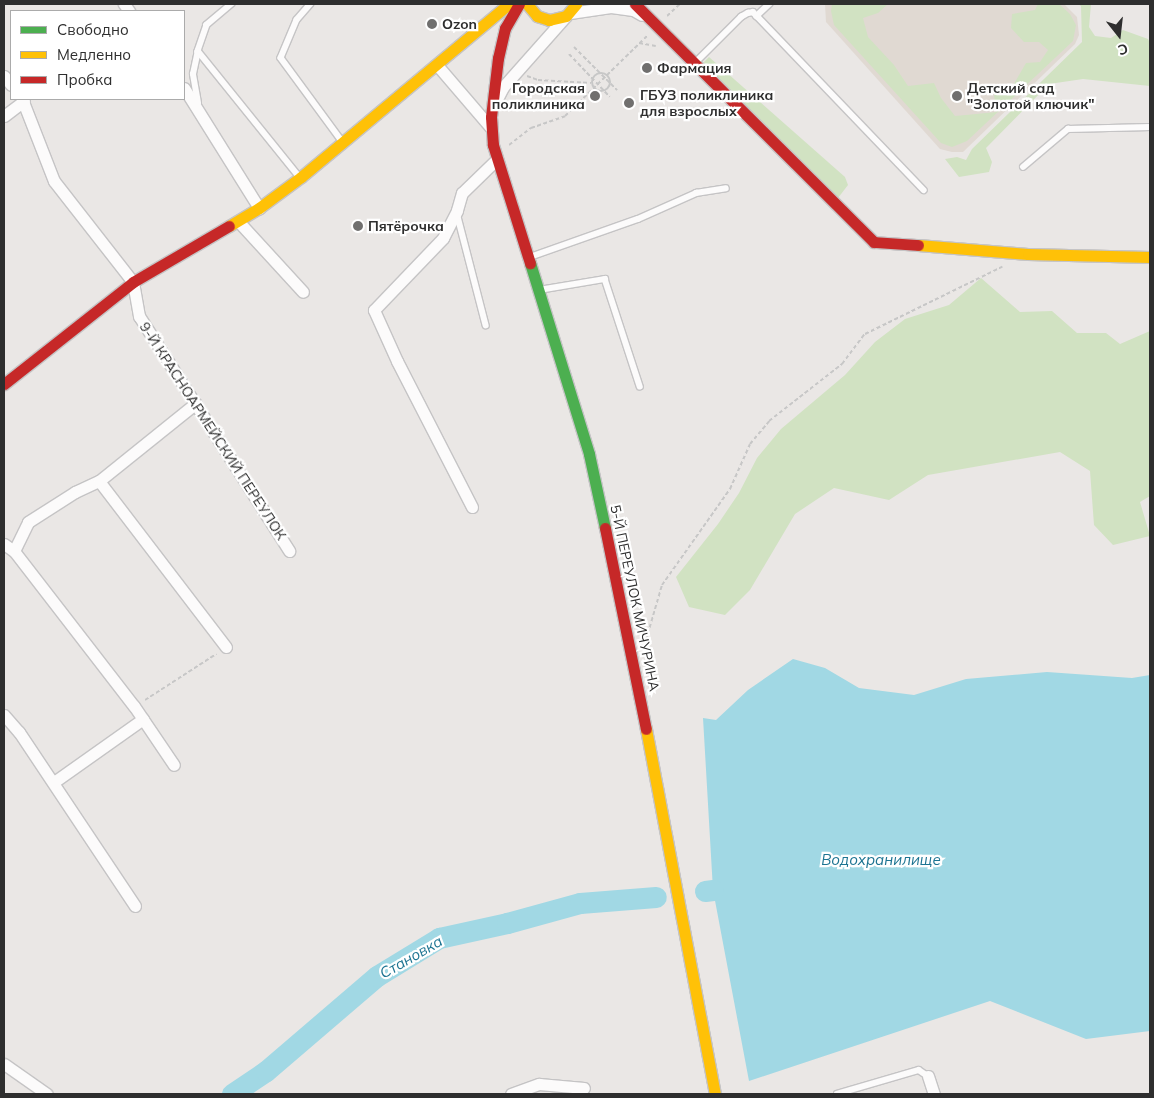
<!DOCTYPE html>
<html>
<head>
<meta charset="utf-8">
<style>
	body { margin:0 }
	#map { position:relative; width:1154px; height:1098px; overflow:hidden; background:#eae7e5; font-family:Mulish,sans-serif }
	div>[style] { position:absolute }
	.education>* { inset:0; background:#e0d9d2 }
	.green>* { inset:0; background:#d1e2c2 }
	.water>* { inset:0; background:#a1d8e4 }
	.river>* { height:21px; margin:-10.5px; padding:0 10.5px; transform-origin:10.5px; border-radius:10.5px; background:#a1d8e4 }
	.path>* { height:2px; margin-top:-1px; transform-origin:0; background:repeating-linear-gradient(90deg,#c7c7c7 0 4px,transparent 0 6.5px) }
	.path>.ring { margin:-1px; padding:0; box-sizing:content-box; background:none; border:2px solid #c7c7c7; border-radius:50% }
	.roads { filter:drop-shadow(1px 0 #c5c4c5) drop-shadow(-1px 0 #c5c4c5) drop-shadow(0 1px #c5c4c5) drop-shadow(0 -1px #c5c4c5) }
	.lane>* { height:5.5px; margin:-2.75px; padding:0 2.75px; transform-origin:2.75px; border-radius:2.75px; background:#fcfbfb }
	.street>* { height:11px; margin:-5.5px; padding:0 5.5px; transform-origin:5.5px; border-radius:5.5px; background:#fcfbfb }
	.fast>* { height:11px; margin:-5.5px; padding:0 5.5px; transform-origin:5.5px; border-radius:5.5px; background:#4caf50 }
	.slow>* { height:11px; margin:-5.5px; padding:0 5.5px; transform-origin:5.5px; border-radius:5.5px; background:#ffc107 }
	.jam>* { height:11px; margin:-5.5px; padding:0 5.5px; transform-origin:5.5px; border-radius:5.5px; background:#c62828 }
	.dots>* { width:14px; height:14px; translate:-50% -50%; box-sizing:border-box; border:2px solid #fff; border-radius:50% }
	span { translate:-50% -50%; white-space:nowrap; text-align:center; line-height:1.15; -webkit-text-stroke:4.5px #fff; paint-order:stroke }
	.poi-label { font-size:14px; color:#2e2e2e; font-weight:700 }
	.left { translate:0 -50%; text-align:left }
	.right { translate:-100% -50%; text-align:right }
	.street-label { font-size:14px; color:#2e2e2e }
	.water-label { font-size:15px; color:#1d7492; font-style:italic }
	.frame { position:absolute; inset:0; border:5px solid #2e2e2e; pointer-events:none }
	.legend { position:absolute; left:10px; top:10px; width:175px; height:90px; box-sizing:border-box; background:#fff; border:1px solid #ababab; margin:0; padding:6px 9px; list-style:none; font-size:15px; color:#2e2e2e }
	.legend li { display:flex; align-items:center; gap:10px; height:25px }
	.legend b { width:25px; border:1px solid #ababab }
	.north { position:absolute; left:1094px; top:10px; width:50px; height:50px; -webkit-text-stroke:4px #fff; paint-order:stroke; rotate:164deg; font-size:14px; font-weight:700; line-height:20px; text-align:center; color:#2e2e2e }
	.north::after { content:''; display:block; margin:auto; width:18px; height:22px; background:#2e2e2e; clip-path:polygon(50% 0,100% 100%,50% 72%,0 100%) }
</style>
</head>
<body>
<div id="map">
	<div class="education">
		<div style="clip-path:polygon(825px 4px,1064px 4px,1077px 17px,1079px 35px,1075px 44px,963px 152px,952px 152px,940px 149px,826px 22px)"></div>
	</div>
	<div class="green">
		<div style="clip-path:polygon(832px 4px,888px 4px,878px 13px,863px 18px,868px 37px,894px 65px,908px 86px,934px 83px,941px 98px,955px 116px,997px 112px,994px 96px,997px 84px,1011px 89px,1026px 63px,1040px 62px,1048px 50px,1039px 42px,1024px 42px,1011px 28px,1012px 14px,1035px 10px,1038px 4px,1059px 4px,1070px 14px,1076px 25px,1073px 41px,967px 141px,952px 147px,941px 143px,834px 25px,831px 11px)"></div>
		<div style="clip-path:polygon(1078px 4px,1091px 4px,1089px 27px,1095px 36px,1111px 38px,1123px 30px,1148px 39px,1150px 43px,1150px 86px,1083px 79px,1049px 84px,986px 148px,992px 162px,989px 172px,959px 177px,945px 159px,957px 157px,966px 160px,972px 149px,1082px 42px,1081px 6px)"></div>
		<div style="clip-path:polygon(709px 57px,845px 177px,848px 185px,838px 198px,703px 63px)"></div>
		<div style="clip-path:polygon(981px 278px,1020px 312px,1052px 311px,1077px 333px,1106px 333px,1120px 344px,1150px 331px,1150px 496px,1140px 502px,1150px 536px,1113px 545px,1094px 525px,1090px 471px,1060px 452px,928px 475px,889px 500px,834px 488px,795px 514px,750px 590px,725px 615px,689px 607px,676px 577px,718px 524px,739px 493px,757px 458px,781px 429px,845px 375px,875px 342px,905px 319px,949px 305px)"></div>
	</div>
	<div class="water">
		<div style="clip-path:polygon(793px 659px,825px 668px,859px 688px,914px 695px,966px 679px,1047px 672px,1132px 678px,1150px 675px,1150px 1031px,1086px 1039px,990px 1001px,749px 1081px,713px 890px,703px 718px,716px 720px,748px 690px)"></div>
	</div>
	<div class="river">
		<div style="left:705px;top:891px;width:8px;rotate:-7deg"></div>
		<div style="left:232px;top:1094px;width:41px;rotate:-34.1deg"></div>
		<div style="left:266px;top:1071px;width:146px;rotate:-40.6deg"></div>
		<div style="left:377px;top:976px;width:73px;rotate:-31.5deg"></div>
		<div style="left:439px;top:938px;width:70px;rotate:-12.4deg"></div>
		<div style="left:507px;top:923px;width:76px;rotate:-15.3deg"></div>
		<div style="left:580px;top:903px;width:76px;rotate:-4.5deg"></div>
	</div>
	<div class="path">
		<div style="left:667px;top:16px;width:18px;rotate:-43deg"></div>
		<div style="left:639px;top:43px;width:17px;rotate:10deg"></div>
		<div style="left:574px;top:47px;width:61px;rotate:45deg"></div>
		<div style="left:569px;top:54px;width:59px;rotate:46.4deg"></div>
		<div class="ring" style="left:592px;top:73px;width:16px;height:16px"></div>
		<div style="left:527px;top:76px;width:12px;rotate:20deg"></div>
		<div style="left:538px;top:80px;width:53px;rotate:3.2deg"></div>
		<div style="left:509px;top:145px;width:28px;rotate:-38deg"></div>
		<div style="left:531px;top:128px;width:36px;rotate:-19deg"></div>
		<div style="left:565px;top:116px;width:116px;rotate:-44.3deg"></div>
		<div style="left:644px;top:641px;width:2px;rotate:-27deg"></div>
		<div style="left:646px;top:640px;width:57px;rotate:-73.8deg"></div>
		<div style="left:662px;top:585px;width:118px;rotate:-54.7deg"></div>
		<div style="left:730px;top:489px;width:49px;rotate:-66deg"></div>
		<div style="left:750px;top:444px;width:30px;rotate:-50deg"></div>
		<div style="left:769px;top:421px;width:93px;rotate:-38deg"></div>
		<div style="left:842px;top:364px;width:38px;rotate:-53deg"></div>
		<div style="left:865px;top:334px;width:153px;rotate:-26.1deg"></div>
		<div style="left:145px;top:700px;width:85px;rotate:-32.9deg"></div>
	</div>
	<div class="roads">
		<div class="lane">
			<div style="left:232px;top:4px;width:33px;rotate:140deg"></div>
			<div style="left:207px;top:25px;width:28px;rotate:109deg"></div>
			<div style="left:198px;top:51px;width:161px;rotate:51.1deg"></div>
			<div style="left:311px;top:4px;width:21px;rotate:131deg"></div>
			<div style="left:297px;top:20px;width:41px;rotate:112.8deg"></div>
			<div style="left:281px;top:58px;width:103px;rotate:53.7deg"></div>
			<div style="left:770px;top:4px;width:18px;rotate:137deg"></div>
			<div style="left:757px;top:16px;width:241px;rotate:46.2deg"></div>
			<div style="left:696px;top:62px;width:64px;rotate:-45deg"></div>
			<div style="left:741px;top:17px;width:8px;rotate:-30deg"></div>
			<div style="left:748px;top:13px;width:5px;rotate:-11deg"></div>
			<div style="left:753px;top:12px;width:6px;rotate:45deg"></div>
			<div style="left:198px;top:103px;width:29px;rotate:-100deg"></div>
			<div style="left:193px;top:74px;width:24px;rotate:-78deg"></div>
			<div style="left:1023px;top:167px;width:59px;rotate:-40.2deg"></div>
			<div style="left:1068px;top:129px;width:82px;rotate:-1.4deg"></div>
			<div style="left:457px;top:213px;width:116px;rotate:75.5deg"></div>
			<div style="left:530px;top:257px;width:114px;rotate:-19.4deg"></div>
			<div style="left:638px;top:219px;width:64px;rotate:-24.1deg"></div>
			<div style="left:696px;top:193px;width:30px;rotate:-9deg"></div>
			<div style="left:539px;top:290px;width:67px;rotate:-9.5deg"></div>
			<div style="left:605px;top:279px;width:113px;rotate:71.9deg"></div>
			<div style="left:837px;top:1094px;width:85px;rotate:-16.3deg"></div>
			<div style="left:919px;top:1070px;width:11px;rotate:34deg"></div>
		</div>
		<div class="street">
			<div style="left:124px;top:4px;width:9px;rotate:54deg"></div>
			<div style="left:570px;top:13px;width:41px;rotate:-8.3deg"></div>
			<div style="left:611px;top:7px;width:22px;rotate:8deg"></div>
			<div style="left:633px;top:10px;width:10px;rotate:29deg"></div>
			<div style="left:437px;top:65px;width:83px;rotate:49.4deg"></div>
			<div style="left:4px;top:76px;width:11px;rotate:52deg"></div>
			<div style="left:184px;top:88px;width:142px;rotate:58deg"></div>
			<div style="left:22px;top:99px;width:88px;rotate:68.7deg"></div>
			<div style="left:54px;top:181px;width:128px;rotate:52deg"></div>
			<div style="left:133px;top:282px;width:35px;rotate:80deg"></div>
			<div style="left:139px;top:316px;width:279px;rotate:57.4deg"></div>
			<div style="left:496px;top:101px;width:16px;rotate:-63deg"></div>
			<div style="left:503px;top:87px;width:95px;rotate:-48.4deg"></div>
			<div style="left:4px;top:116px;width:25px;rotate:-37deg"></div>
			<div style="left:238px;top:221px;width:96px;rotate:47.5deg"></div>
			<div style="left:99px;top:481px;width:209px;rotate:52.6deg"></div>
			<div style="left:472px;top:507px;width:164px;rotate:-117.2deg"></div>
			<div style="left:397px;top:361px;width:56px;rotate:-114.3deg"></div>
			<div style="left:374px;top:310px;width:100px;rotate:-46.2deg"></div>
			<div style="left:443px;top:238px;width:31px;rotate:-63deg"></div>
			<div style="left:457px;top:210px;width:18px;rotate:-74deg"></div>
			<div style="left:462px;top:193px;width:49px;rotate:-44.2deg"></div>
			<div style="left:4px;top:544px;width:12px;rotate:35deg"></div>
			<div style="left:14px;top:551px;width:196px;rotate:52.3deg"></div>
			<div style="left:134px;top:706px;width:71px;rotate:55.9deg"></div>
			<div style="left:14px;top:551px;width:32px;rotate:-64deg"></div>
			<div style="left:28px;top:522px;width:56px;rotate:-32.6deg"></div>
			<div style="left:75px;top:492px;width:26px;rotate:-25deg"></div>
			<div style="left:99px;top:481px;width:124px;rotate:-38.8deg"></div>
			<div style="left:4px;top:715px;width:23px;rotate:49deg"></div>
			<div style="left:19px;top:732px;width:209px;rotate:56.3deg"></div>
			<div style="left:54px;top:782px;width:109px;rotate:-35.3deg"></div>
			<div style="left:4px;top:1064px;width:52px;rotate:34.9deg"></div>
			<div style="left:928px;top:1076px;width:19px;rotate:72deg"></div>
			<div style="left:511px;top:1094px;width:30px;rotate:-20deg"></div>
			<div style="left:539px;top:1084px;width:45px;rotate:5.1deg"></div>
		</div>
		<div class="fast">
			<div style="left:530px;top:263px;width:200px;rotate:72.8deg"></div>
			<div style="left:589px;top:454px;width:76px;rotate:77.8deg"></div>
		</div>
		<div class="slow">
			<div style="left:527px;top:4px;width:16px;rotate:50deg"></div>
			<div style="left:537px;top:16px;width:13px;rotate:18deg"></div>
			<div style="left:549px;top:20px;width:17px;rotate:-13deg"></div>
			<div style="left:566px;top:16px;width:16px;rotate:-50deg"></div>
			<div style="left:229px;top:226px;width:35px;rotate:-31deg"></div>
			<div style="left:259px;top:208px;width:52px;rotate:-36.4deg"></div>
			<div style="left:301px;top:177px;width:271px;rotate:-39.8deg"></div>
			<div style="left:918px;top:245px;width:110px;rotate:4.7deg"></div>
			<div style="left:1028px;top:254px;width:122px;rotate:1.4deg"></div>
			<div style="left:646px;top:729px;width:371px;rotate:79.3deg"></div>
		</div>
		<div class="jam">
			<div style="left:519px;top:4px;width:28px;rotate:120deg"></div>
			<div style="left:505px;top:28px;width:31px;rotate:103deg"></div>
			<div style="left:498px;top:58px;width:59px;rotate:96.8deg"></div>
			<div style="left:491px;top:117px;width:28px;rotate:86deg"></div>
			<div style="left:493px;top:145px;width:124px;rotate:72.6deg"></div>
			<div style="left:635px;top:4px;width:337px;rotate:44.9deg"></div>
			<div style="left:874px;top:242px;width:44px;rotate:3.9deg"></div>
			<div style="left:4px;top:384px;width:164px;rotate:-38.3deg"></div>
			<div style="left:133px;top:282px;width:111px;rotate:-30.3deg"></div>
			<div style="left:605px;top:528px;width:205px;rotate:78.5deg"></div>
		</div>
	</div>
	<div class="dots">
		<div style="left:432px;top:24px;background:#706f6e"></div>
		<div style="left:647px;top:68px;background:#706f6e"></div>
		<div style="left:595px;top:96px;background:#706f6e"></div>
		<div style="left:957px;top:96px;background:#706f6e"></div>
		<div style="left:629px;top:103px;background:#706f6e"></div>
		<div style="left:358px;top:226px;background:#706f6e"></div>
	</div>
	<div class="poi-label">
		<span class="left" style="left:442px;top:24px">Ozon</span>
		<span class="left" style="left:657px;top:68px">Фармация</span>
		<span class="right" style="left:585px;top:96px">Городская<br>поликлиника</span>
		<span class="left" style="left:967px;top:96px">Детский сад<br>"Золотой ключик"</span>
		<span class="left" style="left:640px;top:103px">ГБУЗ поликлиника<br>для взрослых</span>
		<span class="left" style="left:368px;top:226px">Пятёрочка</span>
	</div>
	<div class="street-label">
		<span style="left:213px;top:431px;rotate:57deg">9-Й КРАСНОАРМЕЙСКИЙ ПЕРЕУЛОК</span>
		<span style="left:635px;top:598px;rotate:78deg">5-Й ПЕРЕУЛОК МИЧУРИНА</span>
	</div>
	<div class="water-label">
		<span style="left:881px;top:860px">Водохранилище</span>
		<span style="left:411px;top:957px;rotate:-30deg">Становка</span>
	</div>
	<div class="frame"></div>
	<ul class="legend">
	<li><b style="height:6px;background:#4caf50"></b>Свободно</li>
	<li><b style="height:6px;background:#ffc107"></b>Медленно</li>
	<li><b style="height:6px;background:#c62828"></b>Пробка</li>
	</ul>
	<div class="north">С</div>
</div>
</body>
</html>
